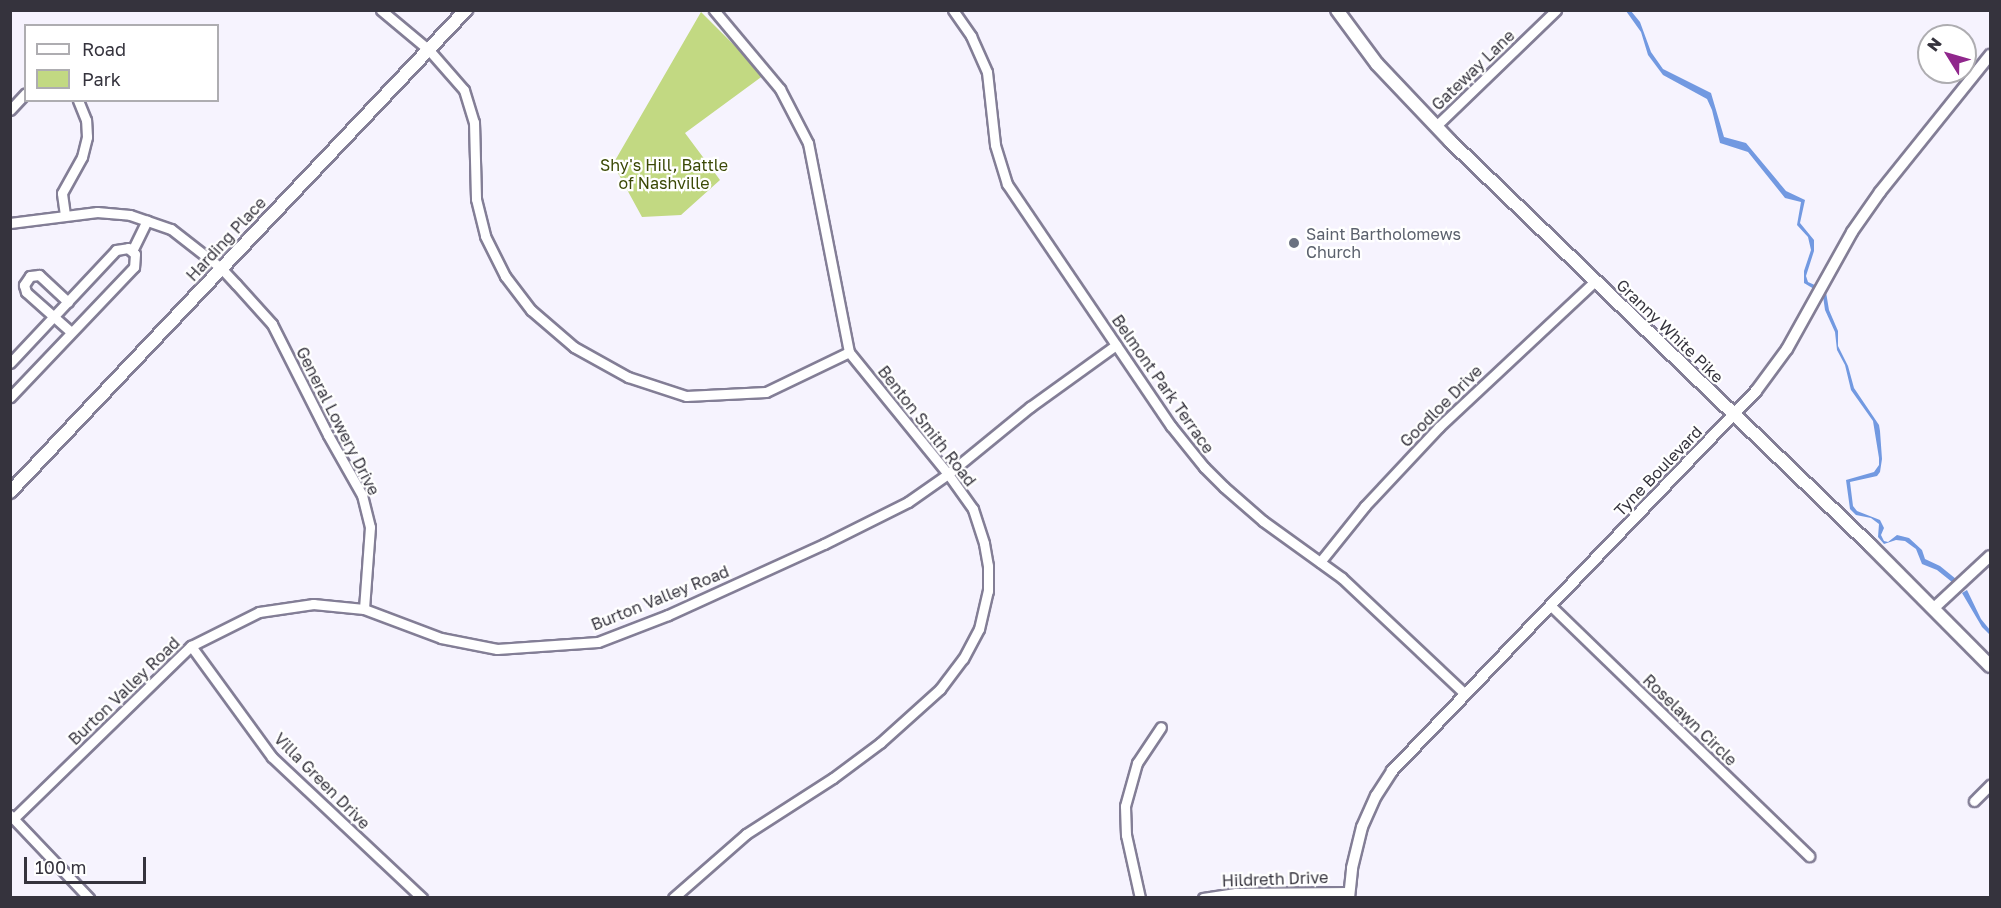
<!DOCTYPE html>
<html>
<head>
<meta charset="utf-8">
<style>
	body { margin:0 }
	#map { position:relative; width:2001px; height:908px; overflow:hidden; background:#f6f3fe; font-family:"Golos Text",sans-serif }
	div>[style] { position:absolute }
	.green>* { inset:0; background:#c2d982 }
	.water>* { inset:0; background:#7299e1 }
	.roads { filter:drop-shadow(2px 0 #837e96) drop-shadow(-2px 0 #837e96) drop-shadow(0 2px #837e96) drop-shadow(0 -2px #837e96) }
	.minor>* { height:9px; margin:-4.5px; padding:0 4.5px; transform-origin:4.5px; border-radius:4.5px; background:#fff }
	.tertiary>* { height:10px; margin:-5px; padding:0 5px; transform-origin:5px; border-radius:5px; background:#fff }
	.secondary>* { height:12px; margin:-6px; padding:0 6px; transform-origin:6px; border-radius:6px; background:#fff }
	.dots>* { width:16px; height:16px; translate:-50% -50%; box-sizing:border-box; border:3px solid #fff; border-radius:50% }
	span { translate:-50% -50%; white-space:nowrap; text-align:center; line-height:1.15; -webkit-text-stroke:4.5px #fff; paint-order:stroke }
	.street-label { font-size:16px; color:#35333d }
	.park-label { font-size:16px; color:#3b4906 }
	.worship-label { font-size:16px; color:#5b616d }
	.left { translate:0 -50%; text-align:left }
	.frame { position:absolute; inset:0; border:12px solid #35333d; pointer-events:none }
	.legend { position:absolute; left:24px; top:24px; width:195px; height:78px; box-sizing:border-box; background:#fff; border:2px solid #aeadb1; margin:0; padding:8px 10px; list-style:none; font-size:18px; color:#35333d }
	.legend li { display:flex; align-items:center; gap:12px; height:30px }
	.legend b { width:30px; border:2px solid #aeadb1 }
	.north { position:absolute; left:1917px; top:24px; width:60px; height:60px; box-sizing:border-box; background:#fff; border:2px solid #aeadb1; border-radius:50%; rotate:307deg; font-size:16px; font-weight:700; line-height:24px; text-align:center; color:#35333d }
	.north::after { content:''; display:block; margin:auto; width:21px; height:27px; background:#90278c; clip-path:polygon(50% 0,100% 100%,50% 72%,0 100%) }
	.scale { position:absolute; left:24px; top:857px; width:122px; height:27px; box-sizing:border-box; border:3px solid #35333d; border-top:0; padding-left:8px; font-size:18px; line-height:21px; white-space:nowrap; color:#35333d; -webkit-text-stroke:4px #fff; paint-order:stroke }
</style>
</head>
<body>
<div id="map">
	<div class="green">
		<div style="clip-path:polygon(701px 12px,764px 75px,685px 133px,720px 180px,681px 215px,642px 217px,613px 164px)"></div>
	</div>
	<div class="water">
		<div style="clip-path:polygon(1626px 11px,1631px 11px,1640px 22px,1651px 52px,1663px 69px,1711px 93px,1724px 137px,1746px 143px,1786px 191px,1805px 200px,1800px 223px,1814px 240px,1814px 251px,1806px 276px,1808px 282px,1817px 286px,1814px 289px,1804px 283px,1804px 271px,1811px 250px,1808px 237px,1797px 225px,1801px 202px,1785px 198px,1748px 152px,1720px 143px,1712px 110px,1707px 99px,1663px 75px,1648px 55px,1641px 32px)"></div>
		<div style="clip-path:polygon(1826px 292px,1829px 310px,1838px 331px,1838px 346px,1848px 366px,1854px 388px,1879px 425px,1880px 431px,1882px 459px,1880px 472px,1877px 476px,1850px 482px,1853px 506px,1857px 511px,1880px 520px,1884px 528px,1881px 535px,1884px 541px,1888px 542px,1897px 535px,1909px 538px,1922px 550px,1925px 559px,1940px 566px,1956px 579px,1952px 582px,1937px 570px,1922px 564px,1916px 549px,1905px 541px,1896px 540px,1884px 544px,1878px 537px,1879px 524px,1871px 518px,1856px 515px,1850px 509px,1846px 480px,1874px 472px,1879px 465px,1879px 458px,1873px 421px,1851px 390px,1845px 365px,1837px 350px,1835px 332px,1825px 310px,1823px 296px)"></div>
		<div style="clip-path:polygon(1967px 590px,1981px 619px,1990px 630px,1990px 635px,1982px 627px,1962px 593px)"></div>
	</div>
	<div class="roads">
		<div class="minor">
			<div style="left:381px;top:10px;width:62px;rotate:39.8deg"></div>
			<div style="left:429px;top:50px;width:53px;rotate:48.8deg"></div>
			<div style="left:464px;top:90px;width:34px;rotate:73deg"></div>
			<div style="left:474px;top:122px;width:77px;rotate:88.5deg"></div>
			<div style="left:476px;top:199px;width:38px;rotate:76deg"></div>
			<div style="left:485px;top:236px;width:45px;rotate:63.4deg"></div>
			<div style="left:505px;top:276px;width:43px;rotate:52.6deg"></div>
			<div style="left:531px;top:310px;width:57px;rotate:40.7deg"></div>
			<div style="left:574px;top:347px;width:62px;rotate:29.1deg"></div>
			<div style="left:628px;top:377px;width:61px;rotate:18.1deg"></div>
			<div style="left:686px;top:396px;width:80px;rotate:-2.9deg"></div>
			<div style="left:766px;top:392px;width:92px;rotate:-25.7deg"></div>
			<div style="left:953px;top:10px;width:32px;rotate:55deg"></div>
			<div style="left:971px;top:36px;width:39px;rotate:66deg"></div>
			<div style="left:987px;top:72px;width:73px;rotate:83.7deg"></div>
			<div style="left:995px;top:145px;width:41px;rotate:72.9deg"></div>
			<div style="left:1007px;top:184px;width:292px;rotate:55.9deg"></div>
			<div style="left:1171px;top:426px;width:53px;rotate:51.2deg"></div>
			<div style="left:1204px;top:467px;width:28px;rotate:45deg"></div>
			<div style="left:1224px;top:487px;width:52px;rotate:41.1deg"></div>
			<div style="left:1263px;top:521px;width:97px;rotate:35.8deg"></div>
			<div style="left:1342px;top:578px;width:169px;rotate:43.3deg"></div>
			<div style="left:10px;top:110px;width:23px;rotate:-47deg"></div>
			<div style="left:1436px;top:126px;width:167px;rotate:-44deg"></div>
			<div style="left:65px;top:215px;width:22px;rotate:-98deg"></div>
			<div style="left:62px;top:193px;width:41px;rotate:-60.9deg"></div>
			<div style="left:82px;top:157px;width:21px;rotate:-76deg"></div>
			<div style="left:87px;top:137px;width:17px;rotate:-93deg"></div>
			<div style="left:86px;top:120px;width:22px;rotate:-112deg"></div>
			<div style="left:10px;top:223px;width:88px;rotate:-7.2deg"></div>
			<div style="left:97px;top:212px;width:33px;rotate:5deg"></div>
			<div style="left:130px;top:215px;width:43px;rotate:18.9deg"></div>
			<div style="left:171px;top:229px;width:63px;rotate:38deg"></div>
			<div style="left:221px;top:268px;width:22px;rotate:47deg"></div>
			<div style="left:236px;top:284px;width:54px;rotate:48deg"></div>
			<div style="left:272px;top:324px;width:124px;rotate:63.2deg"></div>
			<div style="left:328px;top:435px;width:69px;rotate:60.5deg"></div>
			<div style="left:362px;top:495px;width:33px;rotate:76deg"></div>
			<div style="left:370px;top:527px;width:82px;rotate:94.2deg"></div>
			<div style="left:132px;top:251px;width:34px;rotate:-64deg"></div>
			<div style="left:68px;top:302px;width:40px;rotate:-137deg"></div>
			<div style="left:39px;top:275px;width:9px;rotate:174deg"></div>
			<div style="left:30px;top:276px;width:11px;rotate:124deg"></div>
			<div style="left:24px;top:285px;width:7px;rotate:74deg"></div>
			<div style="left:26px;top:292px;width:60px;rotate:41.6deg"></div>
			<div style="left:10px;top:363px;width:155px;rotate:-46.8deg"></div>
			<div style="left:116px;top:250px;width:12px;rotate:-9deg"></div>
			<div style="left:128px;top:248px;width:9px;rotate:41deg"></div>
			<div style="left:135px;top:254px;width:13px;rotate:94deg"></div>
			<div style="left:134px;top:267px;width:180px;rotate:133.6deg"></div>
			<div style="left:1320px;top:562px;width:72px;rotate:-51.2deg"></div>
			<div style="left:1365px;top:506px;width:108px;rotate:-46.9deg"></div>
			<div style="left:1439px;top:427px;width:214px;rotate:-43.1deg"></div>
			<div style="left:1550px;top:605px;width:361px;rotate:44.1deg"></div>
			<div style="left:191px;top:646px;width:137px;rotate:53.9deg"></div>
			<div style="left:272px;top:757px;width:206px;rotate:43.2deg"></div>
			<div style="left:1974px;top:801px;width:23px;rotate:-45deg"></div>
			<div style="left:10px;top:815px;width:115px;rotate:46.4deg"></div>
			<div style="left:14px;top:818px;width:247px;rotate:-44.2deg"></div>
			<div style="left:191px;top:646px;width:76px;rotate:-26.6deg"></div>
			<div style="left:259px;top:612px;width:55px;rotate:-8.4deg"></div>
			<div style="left:313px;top:604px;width:51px;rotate:5.6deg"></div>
			<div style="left:364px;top:609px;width:82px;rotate:20.6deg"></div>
			<div style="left:441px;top:638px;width:57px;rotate:11.1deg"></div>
			<div style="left:497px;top:649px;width:101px;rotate:-4deg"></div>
			<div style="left:598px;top:642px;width:75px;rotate:-21.1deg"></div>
			<div style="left:668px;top:615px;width:171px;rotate:-24.5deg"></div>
			<div style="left:824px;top:544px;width:94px;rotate:-26.6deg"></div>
			<div style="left:908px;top:502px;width:49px;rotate:-35deg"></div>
			<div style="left:948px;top:474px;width:106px;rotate:-39.3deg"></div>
			<div style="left:1030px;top:407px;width:106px;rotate:-35.8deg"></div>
			<div style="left:673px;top:898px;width:97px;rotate:-41.2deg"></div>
			<div style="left:746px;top:834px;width:103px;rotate:-32.8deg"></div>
			<div style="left:833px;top:778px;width:59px;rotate:-36.7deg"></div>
			<div style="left:880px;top:743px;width:81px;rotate:-42deg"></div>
			<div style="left:940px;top:689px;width:38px;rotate:-53deg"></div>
			<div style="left:963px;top:659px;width:34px;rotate:-62deg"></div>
			<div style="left:979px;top:629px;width:39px;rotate:-77deg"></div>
			<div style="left:988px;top:591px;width:25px;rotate:-90deg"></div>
			<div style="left:988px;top:566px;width:23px;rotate:-100deg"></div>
			<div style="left:984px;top:543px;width:36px;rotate:-108deg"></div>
			<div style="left:973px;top:509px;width:43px;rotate:-125.5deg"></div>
			<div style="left:948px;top:474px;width:157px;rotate:-129.1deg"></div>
			<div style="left:849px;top:352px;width:213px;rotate:-101.1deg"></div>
			<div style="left:808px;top:143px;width:61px;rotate:-117.4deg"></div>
			<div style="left:780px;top:89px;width:103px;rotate:-129.9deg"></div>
			<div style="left:1140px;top:898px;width:65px;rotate:-102.5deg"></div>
			<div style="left:1126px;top:835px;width:29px;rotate:-92deg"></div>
			<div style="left:1125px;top:806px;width:45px;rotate:-74.4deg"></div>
			<div style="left:1137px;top:763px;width:43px;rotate:-56.3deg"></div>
			<div style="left:1203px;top:898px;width:33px;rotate:-9deg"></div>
			<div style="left:1236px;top:893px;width:113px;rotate:-0.5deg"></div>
		</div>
		<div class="tertiary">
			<div style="left:1934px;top:608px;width:76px;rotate:-42.9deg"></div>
			<div style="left:1349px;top:898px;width:30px;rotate:-84deg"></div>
			<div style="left:1352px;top:868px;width:42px;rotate:-76.3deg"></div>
			<div style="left:1362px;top:827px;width:34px;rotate:-66deg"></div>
			<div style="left:1376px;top:796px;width:30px;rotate:-57deg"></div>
			<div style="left:1392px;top:771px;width:526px;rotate:-46.23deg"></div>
			<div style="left:1756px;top:391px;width:52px;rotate:-53.6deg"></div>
			<div style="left:1787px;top:349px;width:134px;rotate:-60.9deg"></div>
			<div style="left:1852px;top:232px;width:49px;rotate:-55deg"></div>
			<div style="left:1880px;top:192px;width:176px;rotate:-51.2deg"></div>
		</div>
		<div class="secondary">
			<div style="left:1337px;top:10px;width:67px;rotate:53.5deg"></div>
			<div style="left:1377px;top:64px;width:106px;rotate:46.5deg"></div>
			<div style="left:1450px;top:141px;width:584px;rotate:43.89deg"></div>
			<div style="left:1871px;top:546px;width:169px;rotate:45.2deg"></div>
			<div style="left:10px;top:492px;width:664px;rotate:-46.59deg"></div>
		</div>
	</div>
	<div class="dots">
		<div style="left:1294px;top:243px;background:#6b7280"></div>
	</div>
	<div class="street-label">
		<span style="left:1473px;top:70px;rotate:-44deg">Gateway Lane</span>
		<span style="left:226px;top:239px;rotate:-47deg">Harding Place</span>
		<span style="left:1670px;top:331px;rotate:44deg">Granny White Pike</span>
		<span style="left:1163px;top:384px;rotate:55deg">Belmont Park Terrace</span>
		<span style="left:1441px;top:406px;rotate:-45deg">Goodloe Drive</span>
		<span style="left:338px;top:421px;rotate:63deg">General Lowery Drive</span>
		<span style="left:927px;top:426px;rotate:52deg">Benton Smith Road</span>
		<span style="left:1658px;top:471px;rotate:-46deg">Tyne Boulevard</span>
		<span style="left:660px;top:598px;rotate:-22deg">Burton Valley Road</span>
		<span style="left:124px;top:691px;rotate:-44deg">Burton Valley Road</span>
		<span style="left:1690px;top:720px;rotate:44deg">Roselawn Circle</span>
		<span style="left:322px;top:781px;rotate:45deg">Villa Green Drive</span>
		<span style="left:1275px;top:879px;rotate:-2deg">Hildreth Drive</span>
	</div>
	<div class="park-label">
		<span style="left:664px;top:174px">Shy's Hill, Battle<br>of Nashville</span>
	</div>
	<div class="worship-label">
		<span class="left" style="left:1306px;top:243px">Saint Bartholomews<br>Church</span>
	</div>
	<div class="frame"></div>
	<ul class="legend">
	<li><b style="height:8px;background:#fff"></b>Road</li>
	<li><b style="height:16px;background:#c2d982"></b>Park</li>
	</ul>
	<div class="north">N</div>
	<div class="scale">100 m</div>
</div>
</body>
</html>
